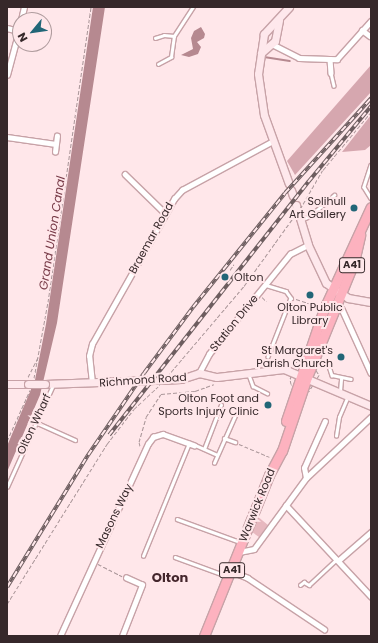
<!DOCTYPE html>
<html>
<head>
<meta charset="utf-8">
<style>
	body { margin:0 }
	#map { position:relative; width:378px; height:643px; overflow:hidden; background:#ffe7ea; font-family:Poppins,sans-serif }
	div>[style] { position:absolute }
	.green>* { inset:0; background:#e7b8bf }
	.forest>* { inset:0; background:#d6a7af }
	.water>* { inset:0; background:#b68990 }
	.stream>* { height:2px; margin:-1px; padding:0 1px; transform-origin:1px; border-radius:1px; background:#b68990 }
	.path>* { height:1px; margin-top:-0.5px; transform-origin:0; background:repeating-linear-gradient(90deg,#aa9699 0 4px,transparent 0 6px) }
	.roads { filter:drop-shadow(1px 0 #c7a2a7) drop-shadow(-1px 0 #c7a2a7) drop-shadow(0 1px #c7a2a7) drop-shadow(0 -1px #c7a2a7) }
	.lane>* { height:2.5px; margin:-1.25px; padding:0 1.25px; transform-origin:1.25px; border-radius:1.25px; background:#fff }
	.street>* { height:4.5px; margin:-2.25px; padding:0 2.25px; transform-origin:2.25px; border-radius:2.25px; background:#fff }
	.secondary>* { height:7px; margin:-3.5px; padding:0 3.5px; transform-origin:3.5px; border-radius:3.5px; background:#fee8ec }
	.highway>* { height:9px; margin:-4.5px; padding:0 4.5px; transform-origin:4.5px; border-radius:4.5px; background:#fdb2bf }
	.rail>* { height:3.5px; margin-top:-1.75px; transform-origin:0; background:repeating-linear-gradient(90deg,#ffe7ea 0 6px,#6d5d5f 0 12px); box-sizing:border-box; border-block:1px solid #6d5d5f }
	.path-bridge>* { height:1px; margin-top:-0.5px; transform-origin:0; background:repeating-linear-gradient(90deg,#aa9699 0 4px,transparent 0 6px) }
	.bridges { filter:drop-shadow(1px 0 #c7a2a7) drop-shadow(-1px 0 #c7a2a7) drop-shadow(0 1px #c7a2a7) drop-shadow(0 -1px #c7a2a7) }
	.secondary-bridge>* { height:7px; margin:-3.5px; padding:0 3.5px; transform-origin:3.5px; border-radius:3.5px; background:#fee8ec }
	.dots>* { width:11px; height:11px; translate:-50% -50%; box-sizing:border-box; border:2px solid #ffe7ea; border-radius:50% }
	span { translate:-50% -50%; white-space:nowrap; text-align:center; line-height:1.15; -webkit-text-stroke:4px #ffe7ea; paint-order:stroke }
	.shield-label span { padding:1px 3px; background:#ffe7ea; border:1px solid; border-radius:3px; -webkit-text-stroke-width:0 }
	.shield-label { font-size:10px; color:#36282a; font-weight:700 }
	.poi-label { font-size:11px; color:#36282a }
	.right { translate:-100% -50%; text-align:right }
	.left { translate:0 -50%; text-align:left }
	.street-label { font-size:11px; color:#36282a }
	.water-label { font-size:12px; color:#783b48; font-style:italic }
	.quarter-label { font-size:13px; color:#44262c; font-weight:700 }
	.frame { position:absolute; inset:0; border:8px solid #36282a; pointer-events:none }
	.north { position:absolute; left:12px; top:12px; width:40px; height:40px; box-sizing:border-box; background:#ffe7ea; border:1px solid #af9b9d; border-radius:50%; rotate:241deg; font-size:11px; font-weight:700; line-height:16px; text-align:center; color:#36282a }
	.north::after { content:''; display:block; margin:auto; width:14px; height:18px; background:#267; clip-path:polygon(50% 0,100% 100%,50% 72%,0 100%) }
</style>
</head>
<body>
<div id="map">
	<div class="green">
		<div style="clip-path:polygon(257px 516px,268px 525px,259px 537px,252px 532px)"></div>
	</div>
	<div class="forest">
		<div style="clip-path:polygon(371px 65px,371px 92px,295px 175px,287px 161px)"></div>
		<div style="clip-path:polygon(371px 115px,371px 145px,365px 150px,342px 152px)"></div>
	</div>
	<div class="water">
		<div style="clip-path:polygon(93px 7px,105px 7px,57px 323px,40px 395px,7px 472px,7px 446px,35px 380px,46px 324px)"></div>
		<div style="clip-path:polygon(201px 27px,205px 34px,204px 38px,197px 42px,201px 47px,198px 54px,189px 57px,181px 55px,193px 49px,191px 38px,194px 31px)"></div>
	</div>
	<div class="stream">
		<div style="left:264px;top:57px;width:26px;rotate:9deg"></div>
	</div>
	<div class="path">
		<div style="left:303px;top:204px;width:39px;rotate:-60deg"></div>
		<div style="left:323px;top:170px;width:75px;rotate:-50.4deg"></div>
		<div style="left:230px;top:270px;width:7px;rotate:-56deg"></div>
		<div style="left:262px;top:297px;width:6px;rotate:45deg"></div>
		<div style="left:296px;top:299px;width:23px;rotate:18deg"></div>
		<div style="left:300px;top:353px;width:10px;rotate:17deg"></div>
		<div style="left:310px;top:356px;width:5px;rotate:112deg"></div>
		<div style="left:308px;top:361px;width:11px;rotate:22deg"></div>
		<div style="left:318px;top:365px;width:5px;rotate:112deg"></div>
		<div style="left:316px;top:370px;width:6px;rotate:59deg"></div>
		<div style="left:319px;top:375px;width:19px;rotate:122deg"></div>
		<div style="left:309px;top:391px;width:19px;rotate:-159deg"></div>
		<div style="left:291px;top:384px;width:5px;rotate:-101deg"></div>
		<div style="left:290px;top:379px;width:28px;rotate:-69deg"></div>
		<div style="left:171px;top:372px;width:113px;rotate:-49.7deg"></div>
		<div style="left:244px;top:286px;width:84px;rotate:-54.2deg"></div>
		<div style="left:28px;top:377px;width:22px;rotate:-63deg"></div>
		<div style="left:34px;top:378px;width:77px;rotate:-79.6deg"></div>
		<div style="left:48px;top:302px;width:298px;rotate:-81.7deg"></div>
		<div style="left:7px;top:441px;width:56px;rotate:-65.7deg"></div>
		<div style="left:239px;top:444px;width:33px;rotate:23deg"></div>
		<div style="left:140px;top:446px;width:4px;rotate:-104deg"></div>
		<div style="left:139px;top:442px;width:26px;rotate:-74deg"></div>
		<div style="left:146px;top:417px;width:27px;rotate:-57deg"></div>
		<div style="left:161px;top:394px;width:34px;rotate:-5deg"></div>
		<div style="left:195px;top:391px;width:20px;rotate:-20deg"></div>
		<div style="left:98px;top:564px;width:27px;rotate:27deg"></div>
		<div style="left:7px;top:604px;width:189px;rotate:-58deg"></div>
		<div style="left:107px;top:444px;width:44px;rotate:-52.4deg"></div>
		<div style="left:134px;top:409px;width:33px;rotate:-43deg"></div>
	</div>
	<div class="roads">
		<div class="lane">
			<div style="left:155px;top:38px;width:9px;rotate:-18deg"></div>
			<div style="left:164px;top:35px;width:10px;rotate:6deg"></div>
			<div style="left:174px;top:36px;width:35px;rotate:-57deg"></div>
			<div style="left:158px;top:64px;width:15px;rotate:-28deg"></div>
			<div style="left:171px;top:57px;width:21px;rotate:-82deg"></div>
			<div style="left:331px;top:73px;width:13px;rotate:77deg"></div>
			<div style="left:371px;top:165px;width:23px;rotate:108deg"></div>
			<div style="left:364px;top:187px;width:13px;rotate:58deg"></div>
			<div style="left:311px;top:216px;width:14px"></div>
			<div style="left:301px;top:220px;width:10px;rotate:-24deg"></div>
			<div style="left:310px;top:216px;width:32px;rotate:-41deg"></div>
			<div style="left:266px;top:285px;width:21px;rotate:17deg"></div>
			<div style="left:286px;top:291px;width:9px;rotate:54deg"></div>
			<div style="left:291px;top:298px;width:63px;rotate:111.3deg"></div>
			<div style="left:263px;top:348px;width:8px;rotate:14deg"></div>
			<div style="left:328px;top:363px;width:13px;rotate:72deg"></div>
			<div style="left:332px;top:375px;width:19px;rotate:12deg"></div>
			<div style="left:249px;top:375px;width:12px;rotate:70deg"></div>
			<div style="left:253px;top:386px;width:16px;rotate:27deg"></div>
			<div style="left:340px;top:391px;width:12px;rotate:-85deg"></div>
			<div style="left:35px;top:422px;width:44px;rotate:24.2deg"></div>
			<div style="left:336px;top:436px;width:19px;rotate:-81deg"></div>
			<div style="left:339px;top:417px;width:21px;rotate:-67deg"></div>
			<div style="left:224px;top:438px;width:12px;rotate:20deg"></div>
			<div style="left:195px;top:445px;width:24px;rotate:24deg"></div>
			<div style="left:204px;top:449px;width:47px;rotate:-68.9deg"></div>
			<div style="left:214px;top:463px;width:57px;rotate:-66.1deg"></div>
			<div style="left:7px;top:487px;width:112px;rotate:-65.7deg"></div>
			<div style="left:177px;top:519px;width:67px;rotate:20.1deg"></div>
			<div style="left:143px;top:556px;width:122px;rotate:-67.8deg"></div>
			<div style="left:175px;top:557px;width:55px;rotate:20.1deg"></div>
			<div style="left:300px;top:585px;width:5px;rotate:-37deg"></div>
			<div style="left:304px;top:582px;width:6px;rotate:31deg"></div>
			<div style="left:309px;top:585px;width:38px;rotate:-43deg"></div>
		</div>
		<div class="street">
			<div style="left:21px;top:20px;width:13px;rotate:-77deg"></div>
			<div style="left:7px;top:28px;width:12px;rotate:14deg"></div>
			<div style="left:362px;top:30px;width:10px;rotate:37deg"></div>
			<div style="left:272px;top:44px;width:30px;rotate:27deg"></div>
			<div style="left:299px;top:58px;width:38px;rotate:2deg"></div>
			<div style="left:337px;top:59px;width:51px;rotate:-48.2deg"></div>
			<div style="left:330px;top:59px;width:14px;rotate:86deg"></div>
			<div style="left:7px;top:75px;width:51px;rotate:-75.1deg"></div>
			<div style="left:7px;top:137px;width:49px;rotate:8.1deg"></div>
			<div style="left:55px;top:152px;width:16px;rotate:-83deg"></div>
			<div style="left:125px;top:174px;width:57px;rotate:44.3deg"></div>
			<div style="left:342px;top:309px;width:70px;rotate:65.6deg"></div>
			<div style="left:199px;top:373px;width:21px;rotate:-62deg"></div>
			<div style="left:209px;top:354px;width:129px;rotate:-51deg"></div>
			<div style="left:290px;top:254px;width:20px;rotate:-27deg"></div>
			<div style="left:92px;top:383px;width:27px;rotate:-96deg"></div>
			<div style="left:89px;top:356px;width:12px;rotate:-76deg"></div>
			<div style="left:92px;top:344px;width:167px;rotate:-60.5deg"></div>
			<div style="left:174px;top:199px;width:12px;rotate:-48deg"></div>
			<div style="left:182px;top:190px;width:103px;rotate:-28.3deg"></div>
			<div style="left:306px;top:478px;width:10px;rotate:-101deg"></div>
			<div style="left:304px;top:468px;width:51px;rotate:-65.9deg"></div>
			<div style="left:286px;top:505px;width:125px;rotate:47deg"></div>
			<div style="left:239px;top:552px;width:15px;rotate:-11deg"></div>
			<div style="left:254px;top:549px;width:88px;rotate:-53.8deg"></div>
			<div style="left:306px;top:478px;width:89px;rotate:-43.2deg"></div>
			<div style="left:339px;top:560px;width:43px;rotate:-41.2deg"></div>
			<div style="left:231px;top:571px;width:18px;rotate:22deg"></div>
			<div style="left:248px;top:578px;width:92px;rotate:33.9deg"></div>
			<div style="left:60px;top:636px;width:211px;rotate:-65.4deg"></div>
			<div style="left:148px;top:444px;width:9px;rotate:-54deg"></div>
			<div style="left:153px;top:437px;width:10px;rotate:-17deg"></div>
			<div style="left:163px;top:434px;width:33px;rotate:20deg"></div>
			<div style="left:122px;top:636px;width:55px;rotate:-68.6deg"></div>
			<div style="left:142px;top:585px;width:17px;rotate:-156deg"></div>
		</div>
		<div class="secondary">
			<div style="left:289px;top:7px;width:37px;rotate:133deg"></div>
			<div style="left:264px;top:34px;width:40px;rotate:98.5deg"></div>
			<div style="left:258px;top:74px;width:41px;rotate:81.7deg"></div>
			<div style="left:264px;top:115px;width:73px;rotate:70.1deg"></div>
			<div style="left:261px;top:53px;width:18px;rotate:-41deg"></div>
			<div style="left:275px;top:41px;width:21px;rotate:-79deg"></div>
			<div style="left:291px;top:190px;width:6px;rotate:72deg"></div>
			<div style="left:296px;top:205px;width:5px;rotate:79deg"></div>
			<div style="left:299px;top:215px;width:31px;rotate:73deg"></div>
			<div style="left:308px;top:245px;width:42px;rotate:64.7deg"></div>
			<div style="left:326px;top:283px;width:27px;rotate:34deg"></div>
			<div style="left:348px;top:298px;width:23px;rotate:10deg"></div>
			<div style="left:7px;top:384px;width:21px"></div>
			<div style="left:45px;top:384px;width:136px;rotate:-2.1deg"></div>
			<div style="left:181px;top:379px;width:19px;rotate:-18deg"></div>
			<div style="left:199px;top:373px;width:18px;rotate:13deg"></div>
			<div style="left:217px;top:377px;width:67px;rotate:-6.8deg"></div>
			<div style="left:284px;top:369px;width:95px;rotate:23deg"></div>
		</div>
		<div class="highway">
			<div style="left:286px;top:421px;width:118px;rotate:-71.3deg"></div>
			<div style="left:324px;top:309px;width:112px;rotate:-65.3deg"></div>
			<div style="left:204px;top:636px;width:174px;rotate:-68deg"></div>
			<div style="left:269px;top:475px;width:27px;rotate:-62deg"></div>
			<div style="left:282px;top:451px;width:78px;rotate:-71.3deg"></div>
			<div style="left:307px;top:377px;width:124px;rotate:-67.8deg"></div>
			<div style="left:354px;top:262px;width:28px;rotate:-77deg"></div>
		</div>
	</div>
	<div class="rail">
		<div style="left:109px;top:435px;width:322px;rotate:-51.8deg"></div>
		<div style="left:308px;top:182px;width:99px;rotate:-50.3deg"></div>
		<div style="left:7px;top:587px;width:155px;rotate:-58.5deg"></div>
		<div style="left:88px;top:455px;width:99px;rotate:-55.7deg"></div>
		<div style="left:144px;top:373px;width:82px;rotate:-53.4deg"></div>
		<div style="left:193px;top:307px;width:146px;rotate:-51.1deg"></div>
		<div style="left:285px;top:193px;width:128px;rotate:-47.8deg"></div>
	</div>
	<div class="path-bridge">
		<div style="left:293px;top:218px;width:17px;rotate:-54deg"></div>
		<div style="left:159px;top:385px;width:16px;rotate:-47deg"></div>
	</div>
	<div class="bridges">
		<div class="secondary-bridge">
			<div style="left:28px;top:384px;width:17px"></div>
		</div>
	</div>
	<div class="dots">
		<div style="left:354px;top:208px;background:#267"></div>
		<div style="left:225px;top:277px;background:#267"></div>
		<div style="left:310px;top:295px;background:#267"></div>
		<div style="left:341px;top:357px;background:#267"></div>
		<div style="left:268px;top:405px;background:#267"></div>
	</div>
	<div class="shield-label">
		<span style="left:352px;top:265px">A41</span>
		<span style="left:232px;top:570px">A41</span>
	</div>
	<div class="poi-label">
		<span class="right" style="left:346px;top:208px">Solihull<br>Art Gallery</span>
		<span class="left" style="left:234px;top:277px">Olton</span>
		<span style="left:310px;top:314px">Olton Public<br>Library</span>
		<span class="right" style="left:333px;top:357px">St Margaret's<br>Parish Church</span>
		<span class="right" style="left:259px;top:405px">Olton Foot and<br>Sports Injury Clinic</span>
	</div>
	<div class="street-label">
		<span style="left:151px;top:238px;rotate:-61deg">Braemar Road</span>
		<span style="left:234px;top:323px;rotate:-51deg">Station Drive</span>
		<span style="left:143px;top:380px;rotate:-4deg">Richmond Road</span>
		<span style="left:34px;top:424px;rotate:-65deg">Olton Wharf</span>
		<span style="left:257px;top:505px;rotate:-68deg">Warwick Road</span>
		<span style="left:114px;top:516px;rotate:-64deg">Masons Way</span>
	</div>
	<div class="water-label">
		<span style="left:52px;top:233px;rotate:-81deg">Grand Union Canal</span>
	</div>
	<div class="quarter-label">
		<span style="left:170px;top:578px">Olton</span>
	</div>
	<div class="frame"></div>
	<div class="north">N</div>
</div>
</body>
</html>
